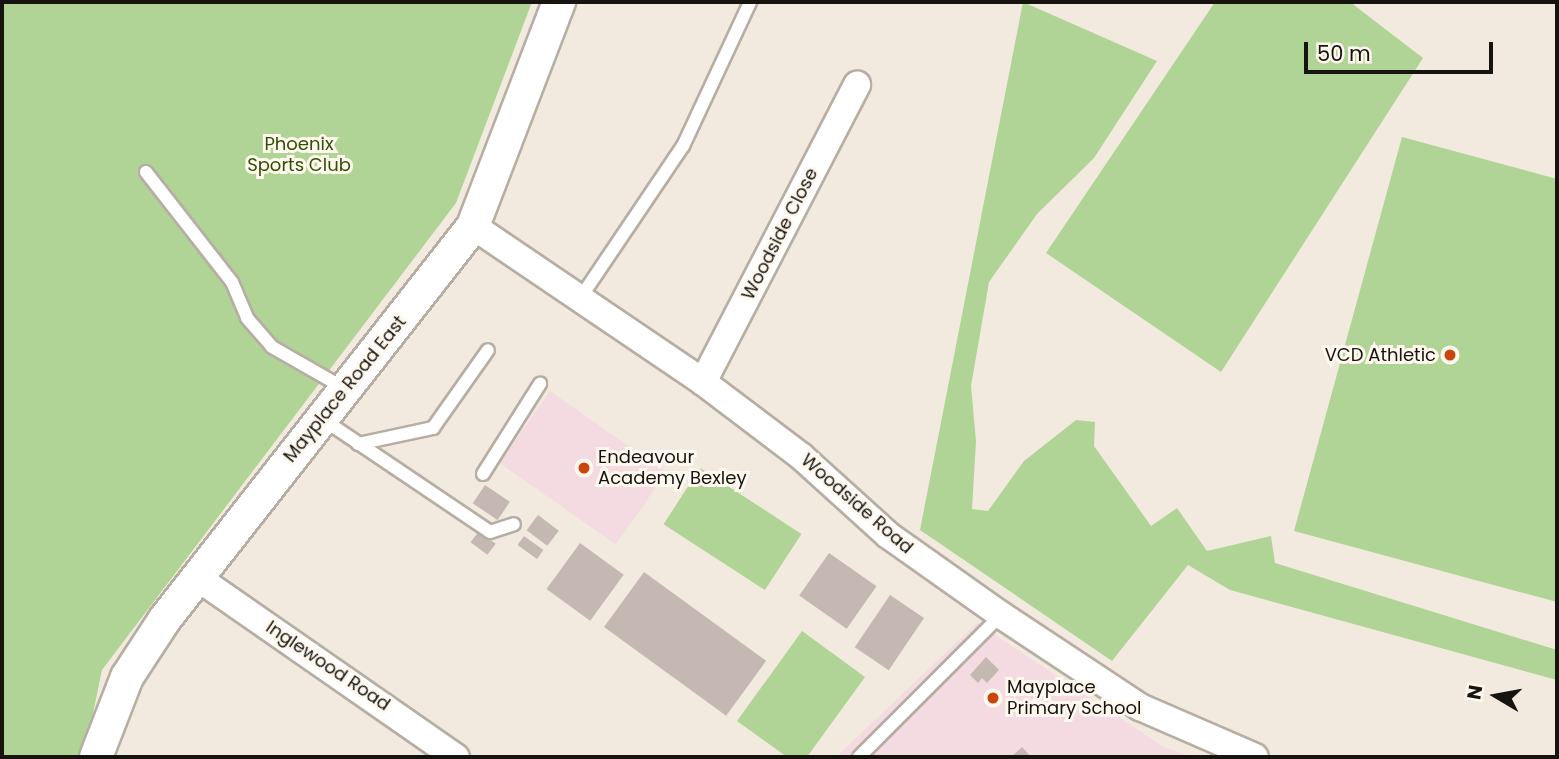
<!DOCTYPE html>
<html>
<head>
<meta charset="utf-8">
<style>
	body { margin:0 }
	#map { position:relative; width:1559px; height:759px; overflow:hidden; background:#f3eadf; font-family:Poppins,sans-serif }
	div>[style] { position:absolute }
	.education>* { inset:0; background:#f4dae1; transform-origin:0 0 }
	.green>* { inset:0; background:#b0d496; transform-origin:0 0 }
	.building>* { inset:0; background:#c5b7b1; transform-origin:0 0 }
	.roads { filter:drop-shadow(2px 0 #b6aea3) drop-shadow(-2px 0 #b6aea3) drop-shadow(0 2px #b6aea3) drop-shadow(0 -2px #b6aea3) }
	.service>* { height:12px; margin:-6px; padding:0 6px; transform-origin:6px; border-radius:6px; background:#fff }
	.minor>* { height:26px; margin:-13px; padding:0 13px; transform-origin:13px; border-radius:13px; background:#fff }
	.tertiary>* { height:32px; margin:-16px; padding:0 16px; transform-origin:16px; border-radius:16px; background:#fff }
	.dots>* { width:19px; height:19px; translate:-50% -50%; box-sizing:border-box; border:4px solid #fff8ef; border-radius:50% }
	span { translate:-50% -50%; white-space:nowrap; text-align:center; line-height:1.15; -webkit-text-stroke:6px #fff8ef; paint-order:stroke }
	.park-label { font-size:18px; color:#2d5002 }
	.street-label { font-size:18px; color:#171410 }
	.poi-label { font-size:18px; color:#171410 }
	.right { translate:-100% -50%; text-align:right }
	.left { translate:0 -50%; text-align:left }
	.frame { position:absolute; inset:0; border:4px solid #171410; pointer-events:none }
	.north { position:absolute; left:1461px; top:661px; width:70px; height:70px; -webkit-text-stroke:5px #fff8ef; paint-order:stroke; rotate:280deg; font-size:19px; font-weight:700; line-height:28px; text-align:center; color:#171410 }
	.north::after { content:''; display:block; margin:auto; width:24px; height:32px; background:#171410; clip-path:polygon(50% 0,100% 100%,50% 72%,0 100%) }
	.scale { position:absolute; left:1304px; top:42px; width:189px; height:32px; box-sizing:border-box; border:4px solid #171410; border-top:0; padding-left:9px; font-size:21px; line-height:24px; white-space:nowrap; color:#171410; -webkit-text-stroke:5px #fff8ef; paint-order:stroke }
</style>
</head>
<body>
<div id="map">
	<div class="education">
		<div style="left:550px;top:391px;width:142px;height:88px;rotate:35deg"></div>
		<div style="clip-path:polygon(977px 623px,1164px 747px,1192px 757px,836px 757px)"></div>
	</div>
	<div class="green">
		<div style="clip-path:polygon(2px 2px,532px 2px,456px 203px,102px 670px,84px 757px,2px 757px)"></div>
		<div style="clip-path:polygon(1023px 2px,1157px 61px,1094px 158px,1037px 214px,989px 282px,971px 386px,976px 441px,972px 509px,988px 511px,1024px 461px,1076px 420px,1095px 422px,1094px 446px,1151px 526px,1177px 508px,1207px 551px,1271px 536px,1275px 563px,1557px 650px,1557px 680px,1230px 590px,1188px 565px,1112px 661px,920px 530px)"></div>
		<div style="clip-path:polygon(1215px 2px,1350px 2px,1423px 58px,1221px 372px,1046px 253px)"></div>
		<div style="clip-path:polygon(1402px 137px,1557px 179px,1557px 602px,1294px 531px)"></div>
		<div style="left:700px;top:468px;width:121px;height:67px;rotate:33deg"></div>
		<div style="clip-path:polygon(802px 631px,865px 677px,807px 757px,787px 757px,737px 721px)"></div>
	</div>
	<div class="building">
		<div style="left:485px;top:485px;width:30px;height:22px;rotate:34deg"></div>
		<div style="left:538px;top:515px;width:26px;height:19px;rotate:37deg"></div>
		<div style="left:479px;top:531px;width:21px;height:14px;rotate:37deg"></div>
		<div style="left:524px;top:536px;width:24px;height:11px;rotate:36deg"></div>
		<div style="left:580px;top:543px;width:54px;height:57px;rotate:36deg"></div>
		<div style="left:829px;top:553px;width:58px;height:52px;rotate:35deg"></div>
		<div style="left:644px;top:572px;width:151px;height:68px;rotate:36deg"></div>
		<div style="left:890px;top:595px;width:41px;height:63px;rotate:34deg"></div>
		<div style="clip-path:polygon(986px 657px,999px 670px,987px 683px,982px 678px,978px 683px,970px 675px)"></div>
		<div style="clip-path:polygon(1022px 747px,1031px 757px,1011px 757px)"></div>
	</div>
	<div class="roads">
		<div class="service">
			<div style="left:146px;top:172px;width:140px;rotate:52deg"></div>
			<div style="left:232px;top:282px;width:39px;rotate:67deg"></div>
			<div style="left:247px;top:318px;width:38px;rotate:49deg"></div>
			<div style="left:272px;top:347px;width:83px;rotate:29.7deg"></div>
			<div style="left:581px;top:297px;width:182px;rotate:-56deg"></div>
			<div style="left:683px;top:146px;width:159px;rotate:-65deg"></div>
			<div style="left:324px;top:420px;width:200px;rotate:34deg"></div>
			<div style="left:490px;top:532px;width:25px;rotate:-18deg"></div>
			<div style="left:358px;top:444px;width:77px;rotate:-12deg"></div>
			<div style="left:433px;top:428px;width:95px;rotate:-54.8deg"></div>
			<div style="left:483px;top:474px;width:107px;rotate:-57.7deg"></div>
			<div style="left:859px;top:757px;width:201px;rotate:-45deg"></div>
		</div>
		<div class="minor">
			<div style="left:473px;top:226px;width:278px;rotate:34.1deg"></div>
			<div style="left:703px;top:382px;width:124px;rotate:37.1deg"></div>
			<div style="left:802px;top:457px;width:116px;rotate:42.2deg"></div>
			<div style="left:888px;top:535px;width:138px;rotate:35.3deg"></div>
			<div style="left:1001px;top:615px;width:167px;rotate:33.5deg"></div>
			<div style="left:1140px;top:707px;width:125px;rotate:23.5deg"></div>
			<div style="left:703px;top:382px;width:335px;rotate:-62.6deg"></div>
			<div style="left:198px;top:578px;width:314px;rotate:34.8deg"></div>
		</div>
		<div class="tertiary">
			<div style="left:96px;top:757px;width:86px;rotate:-68.8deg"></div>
			<div style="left:127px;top:677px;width:69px;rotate:-56.8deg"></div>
			<div style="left:165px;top:619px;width:499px;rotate:-51.9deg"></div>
			<div style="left:473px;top:226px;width:240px;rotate:-69deg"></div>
		</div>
	</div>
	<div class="dots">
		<div style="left:1450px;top:355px;background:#ca440c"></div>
		<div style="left:584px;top:468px;background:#ca440c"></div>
		<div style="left:993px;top:698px;background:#ca440c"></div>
	</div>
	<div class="park-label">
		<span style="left:299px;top:155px">Phoenix<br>Sports Club</span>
	</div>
	<div class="street-label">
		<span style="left:780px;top:234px;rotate:-63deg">Woodside Close</span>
		<span style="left:345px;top:389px;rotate:-51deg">Mayplace Road East</span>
		<span style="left:857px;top:504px;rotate:41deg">Woodside Road</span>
		<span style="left:328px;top:666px;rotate:34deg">Inglewood Road</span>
	</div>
	<div class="poi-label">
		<span class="right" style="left:1436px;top:355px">VCD Athletic</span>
		<span class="left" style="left:598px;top:468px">Endeavour<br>Academy Bexley</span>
		<span class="left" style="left:1007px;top:698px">Mayplace<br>Primary School</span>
	</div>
	<div class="frame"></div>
	<div class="north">N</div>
	<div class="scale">50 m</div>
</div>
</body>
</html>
